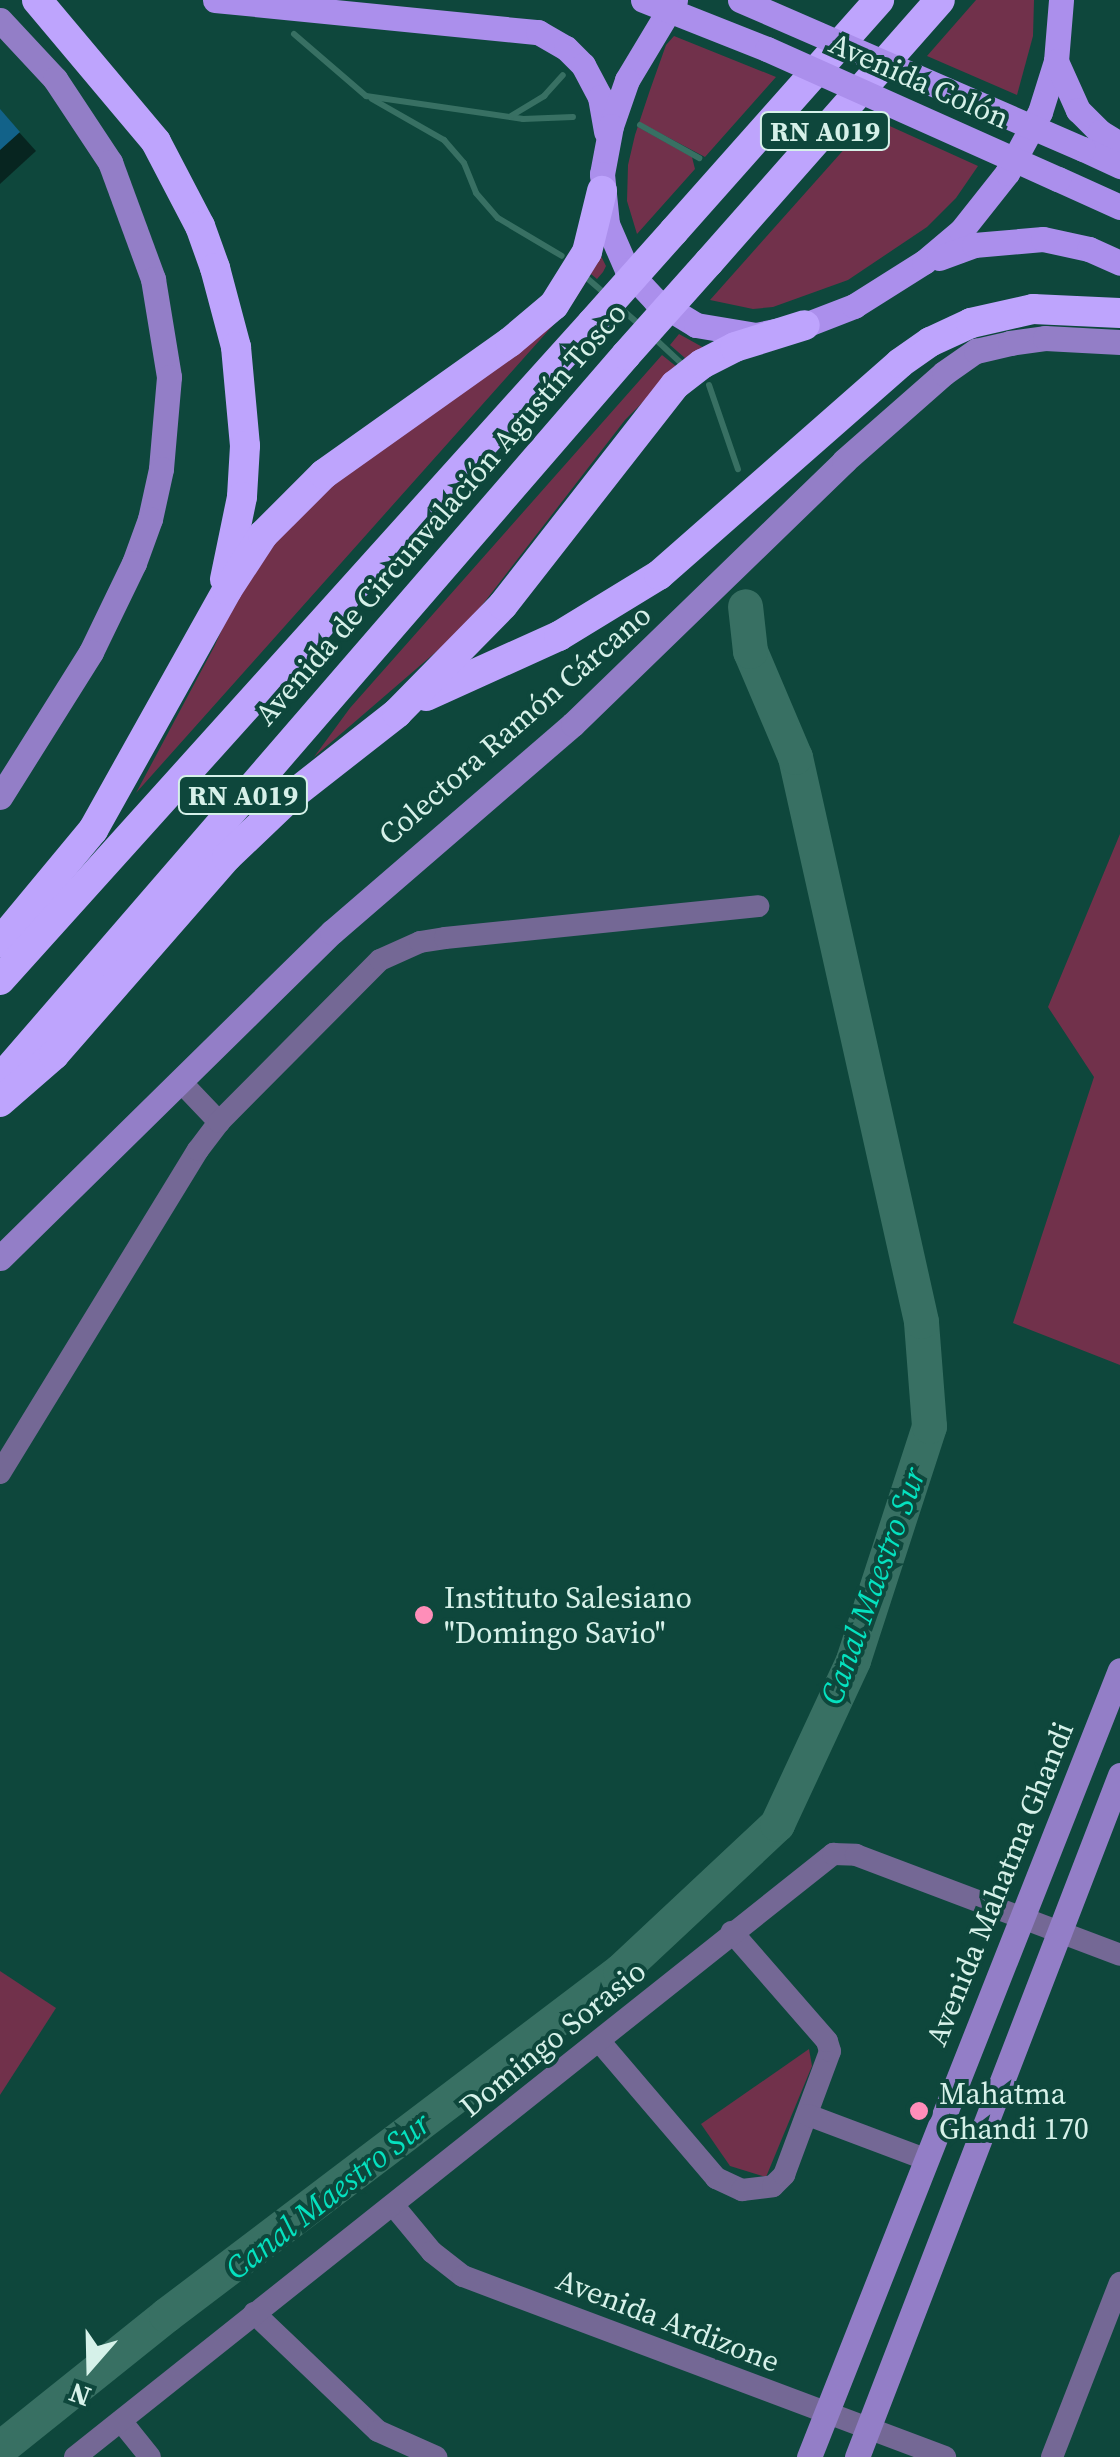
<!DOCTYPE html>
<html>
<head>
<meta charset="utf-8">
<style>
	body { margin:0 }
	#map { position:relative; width:1120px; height:2457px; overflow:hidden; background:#0e473c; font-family:"Source Serif 4",serif }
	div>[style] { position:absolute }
	.green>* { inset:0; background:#71314b }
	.shadow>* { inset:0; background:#0007 }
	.stream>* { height:6px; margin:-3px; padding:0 3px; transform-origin:3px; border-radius:3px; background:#387063 }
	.river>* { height:35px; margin:-17.5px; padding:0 17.5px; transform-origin:17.5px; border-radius:17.5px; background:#387063 }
	.building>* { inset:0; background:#126289 }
	.street>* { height:22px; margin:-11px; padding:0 11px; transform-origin:11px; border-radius:11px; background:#746895 }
	.secondary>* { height:25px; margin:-12.5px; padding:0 12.5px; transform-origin:12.5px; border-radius:12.5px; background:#937ec7 }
	.primary>* { height:25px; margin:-12.5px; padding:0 12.5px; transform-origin:12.5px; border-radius:12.5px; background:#ab8fec }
	.highway>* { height:30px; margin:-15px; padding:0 15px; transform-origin:15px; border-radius:15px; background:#bea4fd }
	.primary-bridge>* { height:25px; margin:-12.5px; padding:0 12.5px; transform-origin:12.5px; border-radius:12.5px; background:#ab8fec }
	.highway-bridge>* { height:30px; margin:-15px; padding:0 15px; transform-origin:15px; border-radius:15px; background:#bea4fd }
	.dots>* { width:28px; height:28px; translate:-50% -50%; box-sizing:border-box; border:5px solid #0e473c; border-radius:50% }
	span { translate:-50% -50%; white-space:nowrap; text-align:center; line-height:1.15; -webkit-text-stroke:8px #0e473c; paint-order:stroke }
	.shield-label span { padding:2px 8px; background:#0e473c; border:2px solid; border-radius:8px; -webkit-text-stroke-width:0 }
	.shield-label { font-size:28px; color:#d6f1e9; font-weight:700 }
	.street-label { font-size:30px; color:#d6f1e9 }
	.poi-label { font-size:30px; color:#d6f1e9 }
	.left { translate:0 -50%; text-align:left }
	.water-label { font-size:32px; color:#05e1bf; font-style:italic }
	.north { position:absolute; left:40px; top:2317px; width:100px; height:100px; -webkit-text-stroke:8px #0e473c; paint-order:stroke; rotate:200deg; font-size:28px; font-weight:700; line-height:40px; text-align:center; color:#d6f1e9 }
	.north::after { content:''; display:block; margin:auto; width:35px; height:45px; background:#d6f1e9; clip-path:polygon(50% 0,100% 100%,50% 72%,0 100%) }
</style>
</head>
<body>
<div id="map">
	<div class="green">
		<div style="clip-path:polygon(976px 0,1034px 0,1033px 36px,1017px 95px,927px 56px)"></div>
		<div style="clip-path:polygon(674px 36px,776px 77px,705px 157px,639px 122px,638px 127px,692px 157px,695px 169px,637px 234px,627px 201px,628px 165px,635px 135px,650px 90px,666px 45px)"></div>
		<div style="clip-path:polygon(872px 118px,978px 166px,956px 198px,927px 227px,848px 280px,773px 307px,753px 309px,710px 300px)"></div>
		<div style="clip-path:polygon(599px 252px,606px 266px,603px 272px,597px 279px,591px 274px,572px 304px,136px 793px,214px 647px,246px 577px,281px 528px)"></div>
		<div style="clip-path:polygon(679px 334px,706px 349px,665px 380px,625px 420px,466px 626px,314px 757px,350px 708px,662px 355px,677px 367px,685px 358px,670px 345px)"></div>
		<div style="clip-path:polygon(1120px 834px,1120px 1365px,1013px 1323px,1094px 1077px,1048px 1007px)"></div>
		<div style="clip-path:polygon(0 1971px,56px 2008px,0 2095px)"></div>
		<div style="clip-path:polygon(809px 2049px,812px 2066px,766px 2177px,730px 2166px,701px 2124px)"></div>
	</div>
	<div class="shadow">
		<div style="clip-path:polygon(0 111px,36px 151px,0 184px)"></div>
	</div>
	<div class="stream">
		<div style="left:294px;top:34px;width:95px;rotate:40.7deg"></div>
		<div style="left:366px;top:96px;width:159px;rotate:8.3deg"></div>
		<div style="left:523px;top:119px;width:50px;rotate:-2.3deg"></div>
		<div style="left:372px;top:99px;width:83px;rotate:29.7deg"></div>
		<div style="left:444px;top:140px;width:30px;rotate:49deg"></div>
		<div style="left:464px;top:163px;width:32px;rotate:68deg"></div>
		<div style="left:476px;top:193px;width:33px;rotate:49deg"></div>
		<div style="left:498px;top:218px;width:74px;rotate:30.7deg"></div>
		<div style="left:511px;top:116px;width:39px;rotate:-31deg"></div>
		<div style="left:544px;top:96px;width:28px;rotate:-48deg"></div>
		<div style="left:640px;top:125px;width:68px;rotate:29.2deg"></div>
		<div style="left:588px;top:279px;width:23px;rotate:41deg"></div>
		<div style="left:618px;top:306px;width:28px;rotate:41deg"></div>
		<div style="left:652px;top:336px;width:38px;rotate:43deg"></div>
		<div style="left:709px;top:385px;width:89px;rotate:71deg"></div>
	</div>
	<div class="river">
		<div style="left:0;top:2448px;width:213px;rotate:-38.7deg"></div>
		<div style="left:166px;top:2315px;width:570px;rotate:-37.15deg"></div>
		<div style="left:620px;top:1971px;width:215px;rotate:-43.1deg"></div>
		<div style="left:777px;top:1824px;width:181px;rotate:-65.1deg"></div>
		<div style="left:853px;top:1660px;width:246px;rotate:-72deg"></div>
		<div style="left:929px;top:1426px;width:105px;rotate:-94.4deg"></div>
		<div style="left:921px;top:1321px;width:578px;rotate:-102.59deg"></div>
		<div style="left:795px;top:757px;width:115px;rotate:-113deg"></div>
		<div style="left:750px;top:651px;width:45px;rotate:-96.3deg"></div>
	</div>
	<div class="building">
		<div style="clip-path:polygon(0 109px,20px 132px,0 150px)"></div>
	</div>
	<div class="street">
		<div style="left:180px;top:1081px;width:57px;rotate:46.4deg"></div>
		<div style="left:0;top:1473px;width:379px;rotate:-58.5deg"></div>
		<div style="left:198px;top:1150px;width:35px;rotate:-53deg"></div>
		<div style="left:219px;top:1122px;width:228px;rotate:-45.2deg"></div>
		<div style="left:380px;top:960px;width:44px;rotate:-24.2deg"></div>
		<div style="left:420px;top:942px;width:25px;rotate:-9deg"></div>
		<div style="left:445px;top:938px;width:315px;rotate:-5.8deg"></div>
		<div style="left:600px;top:2042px;width:179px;rotate:49.5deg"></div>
		<div style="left:716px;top:2178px;width:29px;rotate:25deg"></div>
		<div style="left:742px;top:2190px;width:31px;rotate:-7deg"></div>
		<div style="left:773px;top:2186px;width:16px;rotate:-45deg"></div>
		<div style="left:784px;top:2175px;width:132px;rotate:-69.6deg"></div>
		<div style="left:830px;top:2051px;width:10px;rotate:-107deg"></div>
		<div style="left:827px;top:2041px;width:145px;rotate:-131.1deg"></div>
		<div style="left:808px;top:2115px;width:125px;rotate:20.6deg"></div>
		<div style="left:393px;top:2205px;width:61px;rotate:50.3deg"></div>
		<div style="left:432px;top:2252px;width:39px;rotate:38deg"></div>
		<div style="left:463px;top:2276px;width:515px;rotate:20.58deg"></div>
		<div style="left:254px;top:2313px;width:171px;rotate:43.6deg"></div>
		<div style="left:378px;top:2431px;width:64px;rotate:24.1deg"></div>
		<div style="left:121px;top:2421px;width:46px;rotate:51.1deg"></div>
		<div style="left:75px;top:2457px;width:969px;rotate:-38.5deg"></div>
		<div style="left:833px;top:1854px;width:23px;rotate:2deg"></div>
		<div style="left:856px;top:1855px;width:282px;rotate:20.7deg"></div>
		<div style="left:1052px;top:2457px;width:187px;rotate:-68.7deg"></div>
	</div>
	<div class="secondary">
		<div style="left:0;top:20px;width:81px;rotate:47deg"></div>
		<div style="left:55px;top:79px;width:100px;rotate:56.5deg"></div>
		<div style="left:110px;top:162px;width:125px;rotate:69.8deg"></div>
		<div style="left:153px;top:279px;width:99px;rotate:80.7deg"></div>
		<div style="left:169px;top:377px;width:92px;rotate:95deg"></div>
		<div style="left:161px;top:469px;width:51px;rotate:102.4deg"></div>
		<div style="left:150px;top:519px;width:47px;rotate:110deg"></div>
		<div style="left:134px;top:563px;width:99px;rotate:115.8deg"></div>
		<div style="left:91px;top:652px;width:171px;rotate:122.1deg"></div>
		<div style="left:0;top:1258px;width:465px;rotate:-44.5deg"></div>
		<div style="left:332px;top:932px;width:318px;rotate:-40.8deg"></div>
		<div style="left:573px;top:724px;width:378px;rotate:-44.1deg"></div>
		<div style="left:844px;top:461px;width:133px;rotate:-41.3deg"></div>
		<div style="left:944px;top:373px;width:39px;rotate:-35deg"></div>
		<div style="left:976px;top:351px;width:35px;rotate:-13deg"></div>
		<div style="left:1010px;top:343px;width:35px;rotate:-8deg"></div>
		<div style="left:1045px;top:338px;width:75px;rotate:3.1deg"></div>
		<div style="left:809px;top:2457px;width:846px;rotate:-68.44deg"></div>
		<div style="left:857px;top:2457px;width:731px;rotate:-68.91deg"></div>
	</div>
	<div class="primary">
		<div style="left:215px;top:0;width:325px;rotate:5.7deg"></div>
		<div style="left:538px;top:32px;width:32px;rotate:30deg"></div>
		<div style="left:566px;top:48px;width:24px;rotate:45deg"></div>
		<div style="left:583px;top:65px;width:36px;rotate:62deg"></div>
		<div style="left:600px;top:97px;width:35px;rotate:80deg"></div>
		<div style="left:675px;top:0;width:93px;rotate:121deg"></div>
		<div style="left:627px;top:80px;width:49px;rotate:109.2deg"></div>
		<div style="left:611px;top:126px;width:49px;rotate:100.6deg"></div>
		<div style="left:602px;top:174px;width:50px;rotate:84.3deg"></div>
		<div style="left:607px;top:224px;width:50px;rotate:66.5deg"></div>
		<div style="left:627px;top:270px;width:41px;rotate:47deg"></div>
		<div style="left:655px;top:300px;width:48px;rotate:31.4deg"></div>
		<div style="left:696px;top:325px;width:61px;rotate:9.5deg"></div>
		<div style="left:756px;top:335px;width:50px;rotate:-11.5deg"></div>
		<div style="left:805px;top:325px;width:53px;rotate:-21.2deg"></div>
		<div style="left:854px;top:306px;width:83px;rotate:-32.2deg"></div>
		<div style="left:924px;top:262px;width:48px;rotate:-40deg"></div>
		<div style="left:961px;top:231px;width:74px;rotate:-51.6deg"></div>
		<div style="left:1007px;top:173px;width:69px;rotate:-61.6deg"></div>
		<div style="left:1040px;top:112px;width:53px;rotate:-72.6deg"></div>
		<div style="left:1056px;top:61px;width:61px;rotate:-85.3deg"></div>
		<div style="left:1056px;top:61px;width:54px;rotate:65.8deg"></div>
		<div style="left:1078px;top:110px;width:31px;rotate:45deg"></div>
		<div style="left:1100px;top:132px;width:23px;rotate:31deg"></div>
		<div style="left:1083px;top:149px;width:41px;rotate:24.7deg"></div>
		<div style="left:1058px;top:179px;width:68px;rotate:24.3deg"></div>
		<div style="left:939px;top:258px;width:37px;rotate:-20deg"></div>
		<div style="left:974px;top:245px;width:69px;rotate:-5deg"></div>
		<div style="left:1043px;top:239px;width:47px;rotate:12.3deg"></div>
		<div style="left:1089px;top:249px;width:34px;rotate:24deg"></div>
	</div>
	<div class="highway">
		<div style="left:37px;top:0;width:185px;rotate:50deg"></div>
		<div style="left:156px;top:142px;width:95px;rotate:62.4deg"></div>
		<div style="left:200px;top:226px;width:45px;rotate:70.3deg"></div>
		<div style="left:215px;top:268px;width:82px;rotate:75.1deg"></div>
		<div style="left:236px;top:347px;width:99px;rotate:84.8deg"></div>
		<div style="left:245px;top:446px;width:51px;rotate:93.4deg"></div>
		<div style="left:242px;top:497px;width:84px;rotate:101.7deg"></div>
		<div style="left:674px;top:231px;width:309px;rotate:-48.4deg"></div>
		<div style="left:709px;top:262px;width:349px;rotate:-48.6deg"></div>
		<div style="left:426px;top:696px;width:146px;rotate:-24.3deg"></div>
		<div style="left:559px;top:636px;width:117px;rotate:-31.4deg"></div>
		<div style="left:659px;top:575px;width:321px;rotate:-41.3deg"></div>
		<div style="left:900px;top:363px;width:37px;rotate:-35deg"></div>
		<div style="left:930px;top:342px;width:45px;rotate:-24.9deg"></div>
		<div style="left:971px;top:323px;width:64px;rotate:-12.7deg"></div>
		<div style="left:1033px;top:309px;width:87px;rotate:2.6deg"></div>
		<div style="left:0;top:942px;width:146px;rotate:-50.3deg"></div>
		<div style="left:93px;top:830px;width:275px;rotate:-60.8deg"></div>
		<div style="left:227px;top:590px;width:66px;rotate:-56.8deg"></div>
		<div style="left:263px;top:535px;width:86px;rotate:-45deg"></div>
		<div style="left:324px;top:474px;width:228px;rotate:-35.4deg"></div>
		<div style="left:510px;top:342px;width:57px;rotate:-40.1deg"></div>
		<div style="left:554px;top:305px;width:62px;rotate:-58.1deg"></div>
		<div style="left:587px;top:252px;width:63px;rotate:-76.2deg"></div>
		<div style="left:0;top:980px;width:884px;rotate:-47.98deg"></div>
		<div style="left:0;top:1079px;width:957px;rotate:-49.15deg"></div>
		<div style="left:0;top:1102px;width:72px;rotate:-41deg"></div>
		<div style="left:54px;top:1055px;width:263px;rotate:-48.9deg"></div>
		<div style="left:227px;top:857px;width:87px;rotate:-43.6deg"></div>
		<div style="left:290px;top:797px;width:136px;rotate:-38.1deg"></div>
		<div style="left:397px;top:713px;width:151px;rotate:-45.5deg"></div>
		<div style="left:503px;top:605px;width:279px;rotate:-52deg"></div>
		<div style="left:675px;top:385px;width:34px;rotate:-38deg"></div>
		<div style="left:702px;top:364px;width:37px;rotate:-27deg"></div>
		<div style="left:735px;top:347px;width:73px;rotate:-17.4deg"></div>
	</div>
	<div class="primary-bridge">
		<div style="left:643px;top:0;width:133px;rotate:21.6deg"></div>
		<div style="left:767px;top:49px;width:319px;rotate:24.1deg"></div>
		<div style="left:740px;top:0;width:374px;rotate:23.5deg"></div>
	</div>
	<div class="highway-bridge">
		<div style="left:592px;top:323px;width:123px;rotate:-48.3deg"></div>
		<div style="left:626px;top:355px;width:125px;rotate:-48.3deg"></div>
	</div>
	<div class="dots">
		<div style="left:424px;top:1615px;background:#ff8eb9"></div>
		<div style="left:919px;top:2111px;background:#ff8eb9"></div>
	</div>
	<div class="shield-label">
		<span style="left:825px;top:131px">RN A019</span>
		<span style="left:243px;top:795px">RN A019</span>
	</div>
	<div class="street-label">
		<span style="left:919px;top:81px;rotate:24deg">Avenida Colón</span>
		<span style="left:441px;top:514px;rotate:-49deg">Avenida de Circunvalación Agustín Tosco</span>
		<span style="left:515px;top:725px;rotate:-41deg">Colectora Ramón Cárcano</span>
		<span style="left:1000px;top:1884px;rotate:-68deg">Avenida Mahatma Ghandi</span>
		<span style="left:553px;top:2039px;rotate:-39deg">Domingo Sorasio</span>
		<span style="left:668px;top:2321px;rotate:21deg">Avenida Ardizone</span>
	</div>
	<div class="poi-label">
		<span class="left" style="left:444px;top:1615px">Instituto Salesiano<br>"Domingo Savio"</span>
		<span class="left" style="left:939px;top:2111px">Mahatma<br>Ghandi 170</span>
	</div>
	<div class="water-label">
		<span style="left:873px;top:1586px;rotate:-70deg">Canal Maestro Sur</span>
		<span style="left:328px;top:2196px;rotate:-38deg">Canal Maestro Sur</span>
	</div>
	<div class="north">N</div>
</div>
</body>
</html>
